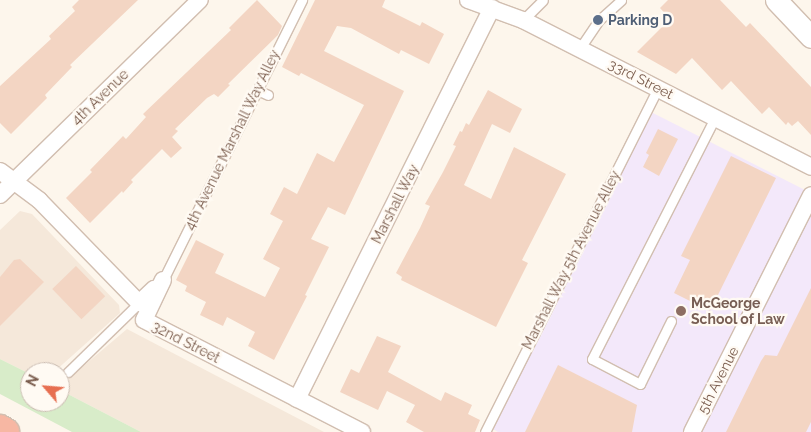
<!DOCTYPE html>
<html>
<head>
<meta charset="utf-8">
<style>
	body { margin:0 }
	#map { position:relative; width:811px; height:432px; overflow:hidden; background:#fdf6ec; font-family:Raleway,sans-serif }
	div>[style] { position:absolute }
	.residential>* { inset:0; background:#f5e8da }
	.education>* { inset:0; background:#f3e8fa }
	.green>* { inset:0; background:#d8ecc9 }
	.building>* { inset:0; background:#f3d5c3; transform-origin:0 0 }
	.roads { filter:drop-shadow(1px 0 #d1beb0) drop-shadow(-1px 0 #d1beb0) drop-shadow(0 1px #d1beb0) drop-shadow(0 -1px #d1beb0) }
	.service>* { height:9px; margin:-4.5px; padding:0 4.5px; transform-origin:4.5px; border-radius:4.5px; background:#fff }
	.minor>* { height:16px; margin:-8px; padding:0 8px; transform-origin:8px; border-radius:8px; background:#fff }
	.tertiary>* { height:21px; margin:-10.5px; padding:0 10.5px; transform-origin:10.5px; border-radius:10.5px; background:#fff }
	.motorway>* { height:28px; margin:-14px; padding:0 14px; transform-origin:14px; border-radius:14px; background:#f7b7a3 }
	.dots>* { width:14px; height:14px; translate:-50% -50%; box-sizing:border-box; border:2px solid #fffaf3; border-radius:50% }
	span { translate:-50% -50%; white-space:nowrap; text-align:center; line-height:1.15; -webkit-text-stroke:4.5px #fffaf3; paint-order:stroke }
	.service-label { font-size:14px; color:#4e5e75; font-weight:700 }
	.left { translate:0 -50%; text-align:left }
	.street-label { font-size:14px; color:#7a5c4d }
	.education-label { font-size:14px; color:#785e54; font-weight:700 }
	.north { position:absolute; left:20px; top:362px; width:50px; height:50px; box-sizing:border-box; background:#fffaf3; border:1px solid #cabbb1; border-radius:50%; rotate:297deg; font-size:14px; font-weight:700; line-height:20px; text-align:center; color:#7a5c4d }
	.north::after { content:''; display:block; margin:auto; width:18px; height:22px; background:#e76f51; clip-path:polygon(50% 0,100% 100%,50% 72%,0 100%) }
</style>
</head>
<body>
<div id="map">
	<div class="residential">
		<div style="clip-path:polygon(20px 211px,32px 214px,119px 305px,120px 313px,54px 372px,30px 372px,30px 374px,0 359px,0 230px)"></div>
		<div style="clip-path:polygon(127px 329px,324px 432px,141px 432px,60px 390px,60px 386px)"></div>
	</div>
	<div class="education">
		<div style="clip-path:polygon(651px 112px,811px 193px,811px 432px,498px 432px,493px 429px)"></div>
	</div>
	<div class="green">
		<div style="clip-path:polygon(0 359px,30px 374px,30px 402px,60px 402px,60px 390px,141px 432px,72px 432px,0 394px)"></div>
	</div>
	<div class="building">
		<div style="clip-path:polygon(79px 0,138px 0,70px 65px,72px 67px,45px 95px,47px 98px,11px 134px,0 123px,0 86px,51px 39px,49px 36px,75px 11px,72px 7px)"></div>
		<div style="clip-path:polygon(257px 0,282px 26px,278px 35px,228px 84px,230px 85px,218px 97px,214px 94px,207px 98px,175px 129px,178px 131px,172px 137px,182px 148px,171px 158px,162px 149px,131px 180px,133px 182px,123px 193px,122px 191px,90px 223px,66px 198px,92px 172px,90px 170px,123px 136px,126px 139px,146px 117px,143px 114px,231px 30px,229px 28px)"></div>
		<div style="clip-path:polygon(315px 0,385px 0,382px 7px,420px 26px,422px 22px,444px 34px,429px 64px,401px 50px,399px 54px,351px 28px,337px 26px,324px 51px,404px 91px,345px 215px,328px 207px,311px 239px,329px 247px,305px 295px,307px 296px,274px 360px,248px 346px,255px 332px,227px 317px,223px 326px,200px 315px,206px 302px,185px 291px,187px 286px,176px 280px,196px 240px,224px 254px,215px 273px,265px 297px,280px 268px,263px 259px,283px 221px,270px 214px,284px 187px,297px 194px,317px 153px,334px 162px,364px 105px,301px 73px,299px 76px,282px 67px)"></div>
		<div style="clip-path:polygon(668px 0,720px 0,746px 27px,750px 23px,811px 87px,811px 135px,798px 121px,792px 126px,788px 122px,786px 125px,769px 107px,762px 114px,731px 81px,722px 90px,692px 58px,676px 74px,637px 52px,670px 19px,660px 8px)"></div>
		<div style="clip-path:polygon(488px 90px,522px 109px,510px 133px,492px 124px,464px 185px,491px 199px,514px 147px,566px 174px,522px 260px,528px 263px,496px 327px,401px 280px,402px 277px,396px 273px,420px 228px,430px 206px,425px 204px,443px 172px,456px 146px,453px 145px,460px 131px,462px 132px,466px 123px,469px 125px)"></div>
		<div style="clip-path:polygon(658px 129px,678px 139px,659px 176px,643px 167px,649px 155px,646px 153px)"></div>
		<div style="clip-path:polygon(731px 156px,776px 178px,710px 311px,674px 293px,690px 260px,681px 256px)"></div>
		<div style="clip-path:polygon(20px 259px,44px 282px,0 326px,0 277px,14px 260px)"></div>
		<div style="left:76px;top:266px;width:42px;height:33px;rotate:46deg"></div>
		<div style="clip-path:polygon(811px 288px,811px 422px,806px 432px,726px 432px,761px 361px,765px 355px,777px 356px)"></div>
		<div style="clip-path:polygon(377px 336px,401px 346px,388px 372px,441px 401px,445px 392px,472px 405px,468px 414px,480px 420px,475px 432px,424px 432px,406px 422px,415px 405px,387px 391px,378px 410px,340px 392px,351px 369px,359px 373px)"></div>
		<div style="clip-path:polygon(558px 365px,637px 405px,632px 432px,525px 432px)"></div>
	</div>
	<div class="roads">
		<div class="service">
			<div style="left:523px;top:20px;width:28px;rotate:-45deg"></div>
			<div style="left:580px;top:48px;width:32px;rotate:-56deg"></div>
			<div style="left:598px;top:21px;width:31px;rotate:-42deg"></div>
			<div style="left:257px;top:90px;width:12px;rotate:24deg"></div>
			<div style="left:163px;top:280px;width:313px;rotate:-63.6deg"></div>
			<div style="left:671px;top:321px;width:70px;rotate:116.2deg"></div>
			<div style="left:640px;top:384px;width:54px;rotate:-152.5deg"></div>
			<div style="left:592px;top:359px;width:273px;rotate:-63deg"></div>
			<div style="left:68px;top:372px;width:99px;rotate:-44.2deg"></div>
			<div style="left:485px;top:432px;width:385px;rotate:-63.3deg"></div>
		</div>
		<div class="minor">
			<div style="left:468px;top:0;width:59px;rotate:20deg"></div>
			<div style="left:523px;top:20px;width:323px;rotate:27deg"></div>
			<div style="left:0;top:171px;width:49px;rotate:36.6deg"></div>
			<div style="left:39px;top:200px;width:144px;rotate:45.8deg"></div>
			<div style="left:139px;top:303px;width:21px;rotate:-43deg"></div>
			<div style="left:0;top:195px;width:279px;rotate:-44.3deg"></div>
			<div style="left:163px;top:280px;width:44px;rotate:115.4deg"></div>
			<div style="left:144px;top:320px;width:245px;rotate:27.2deg"></div>
			<div style="left:297px;top:399px;width:437px;rotate:-63.5deg"></div>
			<div style="left:692px;top:432px;width:265px;rotate:-63.3deg"></div>
		</div>
		<div class="tertiary">
			<div style="left:776px;top:0;width:51px;rotate:46.6deg"></div>
		</div>
		<div class="motorway">
			<div style="left:0;top:429px;width:6px;rotate:31deg"></div>
		</div>
	</div>
	<div class="dots">
		<div style="left:598px;top:20px;background:#5c6f8a"></div>
		<div style="left:681px;top:311px;background:#8d6e63"></div>
	</div>
	<div class="service-label">
		<span class="left" style="left:608px;top:20px">Parking D</span>
	</div>
	<div class="street-label">
		<span style="left:641px;top:79px;rotate:27deg">33rd Street</span>
		<span style="left:100px;top:97px;rotate:-44deg">4th Avenue</span>
		<span style="left:232px;top:140px;rotate:-64deg">4th Avenue Marshall Way Alley</span>
		<span style="left:395px;top:204px;rotate:-63deg">Marshall Way</span>
		<span style="left:571px;top:260px;rotate:-63deg">Marshall Way 5th Avenue Alley</span>
		<span style="left:186px;top:342px;rotate:27deg">32nd Street</span>
		<span style="left:718px;top:380px;rotate:-63deg">5th Avenue</span>
	</div>
	<div class="education-label">
		<span class="left" style="left:691px;top:311px">McGeorge<br>School of Law</span>
	</div>
	<div class="north">N</div>
</div>
</body>
</html>
